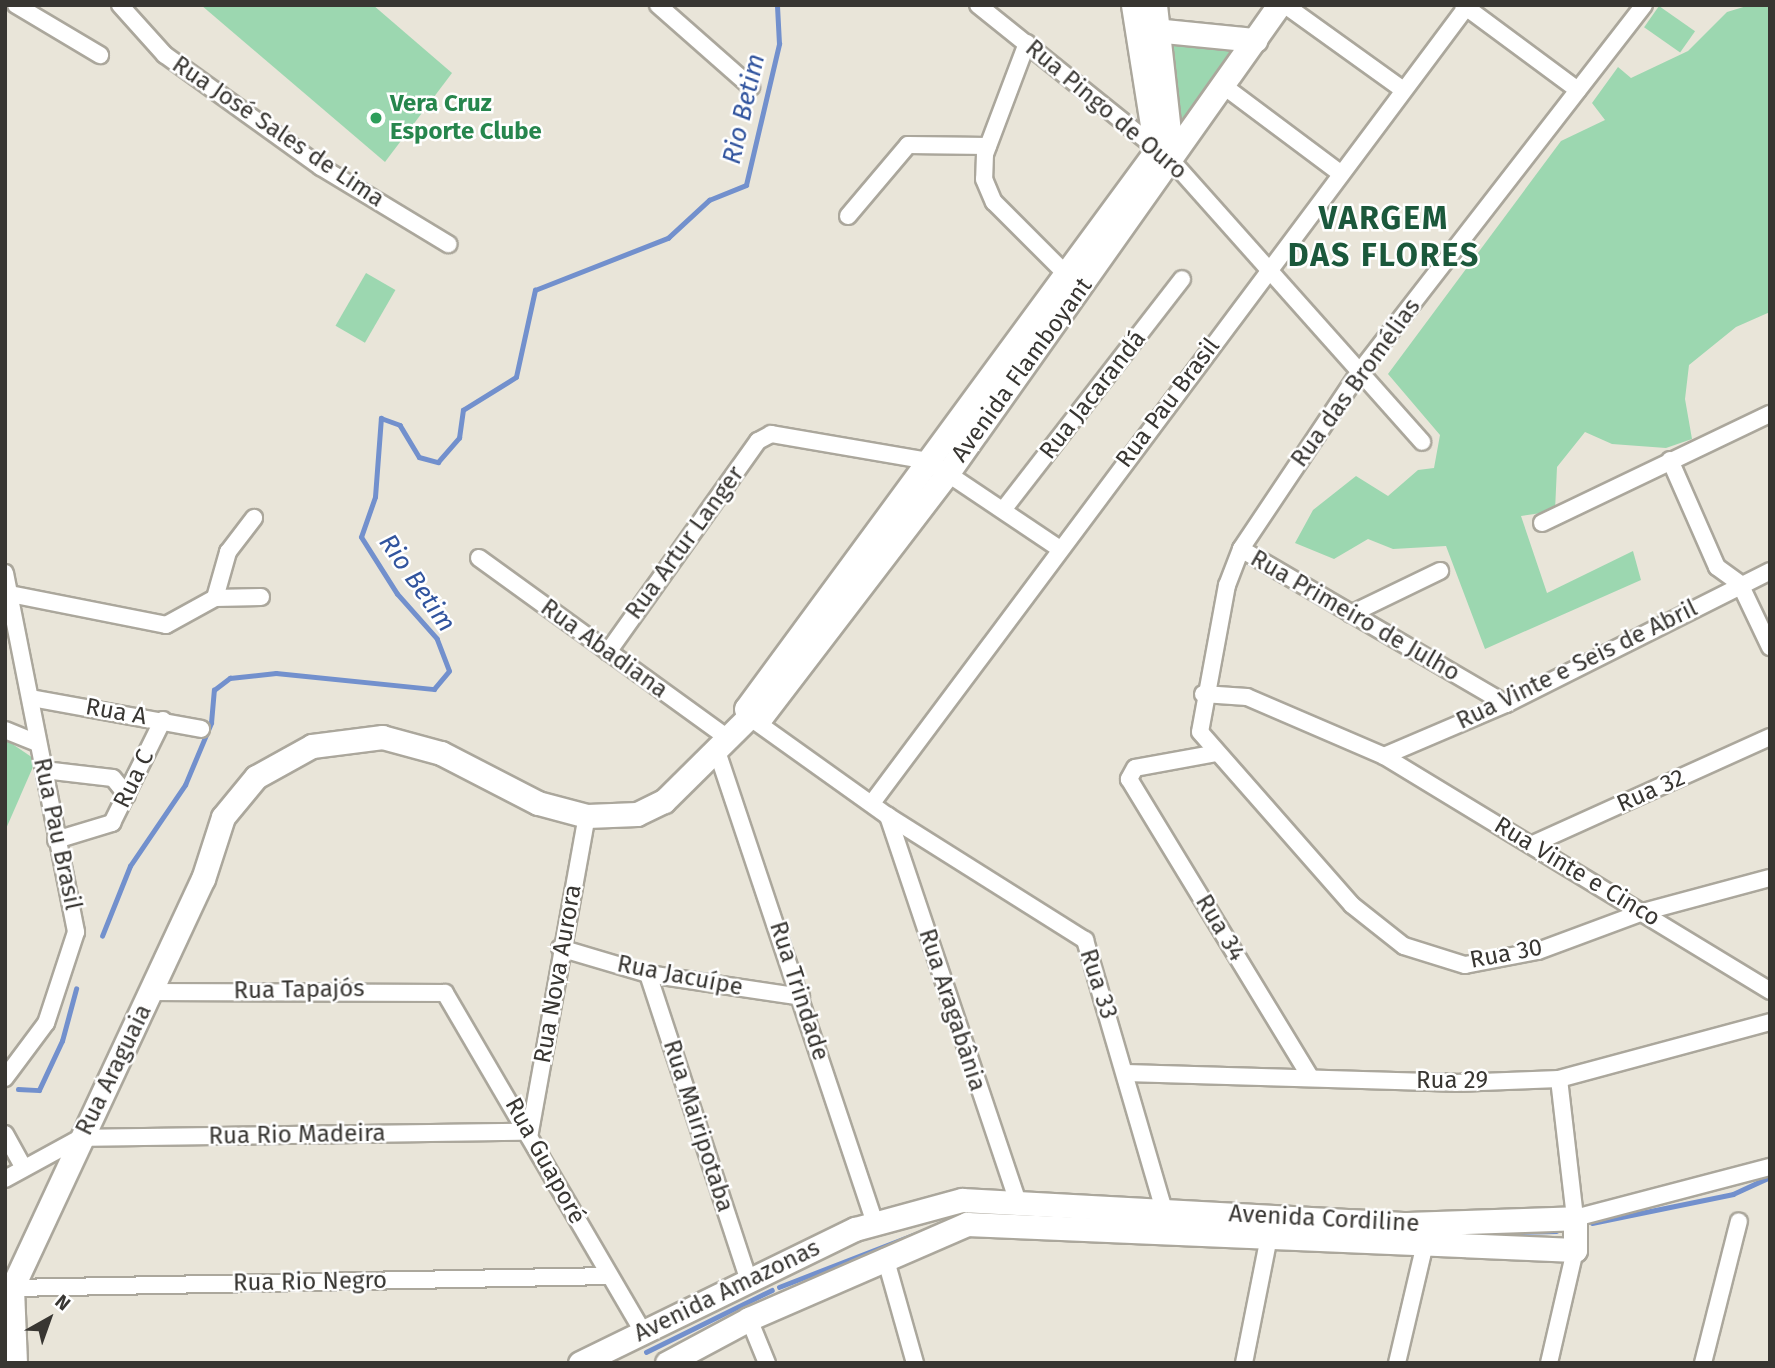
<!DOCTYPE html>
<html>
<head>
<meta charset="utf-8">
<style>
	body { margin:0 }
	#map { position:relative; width:1775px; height:1368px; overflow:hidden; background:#e9e5d9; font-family:"Fira Sans",sans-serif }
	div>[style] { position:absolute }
	.green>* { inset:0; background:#9cd7b0; transform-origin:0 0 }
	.stream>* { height:4.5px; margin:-2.25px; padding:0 2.25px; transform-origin:2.25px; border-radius:2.25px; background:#7290cd }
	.roads { filter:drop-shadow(2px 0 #aba79c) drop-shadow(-2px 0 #aba79c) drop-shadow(0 2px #aba79c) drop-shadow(0 -2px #aba79c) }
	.street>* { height:16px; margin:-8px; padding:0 8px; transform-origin:8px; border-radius:8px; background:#fff }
	.secondary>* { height:23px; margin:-11.5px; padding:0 11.5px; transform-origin:11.5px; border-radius:11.5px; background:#fff }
	.dots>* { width:19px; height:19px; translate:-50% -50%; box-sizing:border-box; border:4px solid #fff; border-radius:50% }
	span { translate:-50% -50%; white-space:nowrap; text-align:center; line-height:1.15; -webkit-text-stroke:5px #fff; paint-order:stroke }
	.leisure-label { font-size:24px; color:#27864d; font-weight:700 }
	.left { translate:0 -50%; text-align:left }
	.street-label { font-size:24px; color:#383632 }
	.water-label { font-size:26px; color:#31549e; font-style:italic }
	.district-label { font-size:32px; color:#1b583b; font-weight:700; letter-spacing:2px }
	.frame { position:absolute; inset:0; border:7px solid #383632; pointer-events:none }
	.north { position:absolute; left:14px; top:1284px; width:70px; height:70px; -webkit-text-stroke:5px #fff; paint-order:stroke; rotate:40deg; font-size:19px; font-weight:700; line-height:28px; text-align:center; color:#383632 }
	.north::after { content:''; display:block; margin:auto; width:24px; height:32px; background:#383632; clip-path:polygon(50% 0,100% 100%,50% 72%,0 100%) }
</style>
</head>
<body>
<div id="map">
	<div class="green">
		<div style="clip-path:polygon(201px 5px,373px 5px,452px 73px,385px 162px)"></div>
		<div style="clip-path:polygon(1750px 5px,1770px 5px,1770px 312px,1736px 327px,1689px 365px,1685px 399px,1692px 439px,1666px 448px,1612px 444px,1585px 432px,1557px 467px,1555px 511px,1521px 516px,1547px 593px,1633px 551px,1641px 580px,1485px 649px,1446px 546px,1393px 549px,1368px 539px,1334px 559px,1295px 543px,1313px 510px,1356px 476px,1388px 496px,1418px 470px,1434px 468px,1440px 435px,1388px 374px,1561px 141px,1605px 120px,1592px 103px,1618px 67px,1631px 78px,1688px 51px,1727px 12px)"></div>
		<div style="left:1659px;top:6px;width:44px;height:26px;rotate:35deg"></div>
		<div style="clip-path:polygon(1170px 37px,1238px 52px,1182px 132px)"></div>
		<div style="left:366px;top:273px;width:34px;height:61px;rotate:30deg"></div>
		<div style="clip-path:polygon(5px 739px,36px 760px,5px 831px)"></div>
	</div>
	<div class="stream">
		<div style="left:102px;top:936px;width:75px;rotate:-68.2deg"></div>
		<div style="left:130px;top:866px;width:98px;rotate:-55.8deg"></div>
		<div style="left:185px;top:785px;width:67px;rotate:-67.2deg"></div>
		<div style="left:211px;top:723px;width:33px;rotate:-85deg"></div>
		<div style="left:214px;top:690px;width:20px;rotate:-37deg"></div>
		<div style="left:230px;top:678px;width:46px;rotate:-6.2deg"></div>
		<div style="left:276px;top:673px;width:159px;rotate:5.8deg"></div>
		<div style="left:434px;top:689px;width:23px;rotate:-50deg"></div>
		<div style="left:449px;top:671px;width:34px;rotate:-111deg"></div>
		<div style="left:437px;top:639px;width:60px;rotate:-131.6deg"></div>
		<div style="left:397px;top:594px;width:67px;rotate:-122.3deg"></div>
		<div style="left:361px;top:537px;width:42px;rotate:-70.7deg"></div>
		<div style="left:375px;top:497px;width:79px;rotate:-85.7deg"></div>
		<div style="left:381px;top:418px;width:20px;rotate:20deg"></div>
		<div style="left:400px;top:425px;width:37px;rotate:59deg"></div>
		<div style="left:419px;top:457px;width:20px;rotate:15deg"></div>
		<div style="left:438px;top:462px;width:32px;rotate:-49deg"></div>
		<div style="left:459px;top:438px;width:28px;rotate:-82deg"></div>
		<div style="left:463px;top:410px;width:62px;rotate:-31.9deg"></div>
		<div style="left:516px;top:377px;width:89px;rotate:-77.7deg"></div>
		<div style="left:535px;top:290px;width:143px;rotate:-21.4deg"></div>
		<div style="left:668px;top:238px;width:56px;rotate:-42.8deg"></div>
		<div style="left:709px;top:200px;width:40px;rotate:-22deg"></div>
		<div style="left:746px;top:185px;width:145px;rotate:-76.8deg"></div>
		<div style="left:779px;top:44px;width:39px;rotate:-93deg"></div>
		<div style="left:18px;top:1089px;width:21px;rotate:3deg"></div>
		<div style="left:39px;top:1090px;width:54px;rotate:-64.9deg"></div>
		<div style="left:62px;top:1041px;width:54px;rotate:-74.9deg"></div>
		<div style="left:1001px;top:1214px;width:19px"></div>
		<div style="left:1592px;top:1223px;width:144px;rotate:-11.6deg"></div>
		<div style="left:1733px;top:1194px;width:41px;rotate:-24.7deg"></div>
		<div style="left:1469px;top:1233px;width:87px;rotate:-1.3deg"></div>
		<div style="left:779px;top:1287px;width:191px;rotate:-21.2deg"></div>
		<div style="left:646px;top:1352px;width:140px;rotate:-26.2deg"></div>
	</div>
	<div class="roads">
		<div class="street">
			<div style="left:16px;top:5px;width:98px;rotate:30.8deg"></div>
			<div style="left:120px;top:5px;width:67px;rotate:48deg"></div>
			<div style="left:165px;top:55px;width:192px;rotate:35.7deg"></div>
			<div style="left:321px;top:167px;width:149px;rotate:31.2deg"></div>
			<div style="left:658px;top:5px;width:124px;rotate:41.4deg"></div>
			<div style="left:978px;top:5px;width:249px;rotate:38.8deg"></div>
			<div style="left:1172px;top:161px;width:376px;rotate:48.3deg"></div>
			<div style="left:1285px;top:5px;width:144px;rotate:35.7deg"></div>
			<div style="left:1463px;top:5px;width:143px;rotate:36.5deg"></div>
			<div style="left:1644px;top:5px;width:463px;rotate:127.8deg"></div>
			<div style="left:1360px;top:371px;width:214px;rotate:123.8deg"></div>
			<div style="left:1241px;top:549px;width:39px;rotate:111deg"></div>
			<div style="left:1227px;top:585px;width:149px;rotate:100.4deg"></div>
			<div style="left:1200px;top:732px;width:230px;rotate:48.7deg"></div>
			<div style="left:1352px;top:905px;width:66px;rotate:38.3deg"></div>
			<div style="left:1404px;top:946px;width:64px;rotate:17.3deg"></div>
			<div style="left:1465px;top:965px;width:74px;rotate:-10.9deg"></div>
			<div style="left:1538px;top:951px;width:112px;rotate:-20.4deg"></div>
			<div style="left:1643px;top:912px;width:131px;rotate:-15deg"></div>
			<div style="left:1027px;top:43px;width:119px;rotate:110.7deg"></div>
			<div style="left:985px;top:154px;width:25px;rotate:92deg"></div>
			<div style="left:984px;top:179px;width:25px;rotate:67deg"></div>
			<div style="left:994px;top:202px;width:109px;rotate:45deg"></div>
			<div style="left:1225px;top:87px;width:144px;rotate:36.8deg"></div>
			<div style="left:848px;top:216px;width:93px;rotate:-49.8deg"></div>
			<div style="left:908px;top:145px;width:80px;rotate:0.7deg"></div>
			<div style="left:1670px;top:460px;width:117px;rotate:66.3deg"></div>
			<div style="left:1717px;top:567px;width:29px;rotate:36deg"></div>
			<div style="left:1740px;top:584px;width:70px;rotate:64.5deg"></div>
			<div style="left:1003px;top:510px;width:292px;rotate:-52.2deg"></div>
			<div style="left:1542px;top:523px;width:253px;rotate:-25.6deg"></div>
			<div style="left:1241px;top:549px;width:307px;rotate:30.3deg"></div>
			<div style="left:479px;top:558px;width:310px;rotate:35.9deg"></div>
			<div style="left:5px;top:573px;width:366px;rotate:78.8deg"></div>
			<div style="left:76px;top:932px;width:96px;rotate:108.2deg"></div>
			<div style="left:46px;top:1023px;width:69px;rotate:126.7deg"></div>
			<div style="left:10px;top:594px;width:159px;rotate:11.2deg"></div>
			<div style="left:166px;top:625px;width:56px;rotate:-28.9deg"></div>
			<div style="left:215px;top:598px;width:48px;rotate:-74.2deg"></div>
			<div style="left:228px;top:552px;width:43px;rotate:-52.6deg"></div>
			<div style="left:215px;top:598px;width:46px;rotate:-1.2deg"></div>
			<div style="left:1351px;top:614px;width:99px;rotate:-25.8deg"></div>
			<div style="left:608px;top:652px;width:259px;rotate:-54.6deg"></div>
			<div style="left:758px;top:441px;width:15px;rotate:-28deg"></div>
			<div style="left:771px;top:434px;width:160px;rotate:9.7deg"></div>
			<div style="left:929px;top:461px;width:154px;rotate:33.9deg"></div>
			<div style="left:1203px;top:694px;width:44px;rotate:3.9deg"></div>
			<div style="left:1247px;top:697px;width:149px;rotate:23.3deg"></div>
			<div style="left:1384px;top:756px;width:452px;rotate:31.3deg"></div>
			<div style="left:31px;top:698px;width:173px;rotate:10.3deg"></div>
			<div style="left:749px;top:717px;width:171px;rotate:35.5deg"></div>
			<div style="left:888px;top:816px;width:233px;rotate:32.2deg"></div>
			<div style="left:1085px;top:940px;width:282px;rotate:73.7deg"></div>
			<div style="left:5px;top:730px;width:35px;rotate:22deg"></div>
			<div style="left:1217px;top:753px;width:83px;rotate:169.6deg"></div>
			<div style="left:1135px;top:768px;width:13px;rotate:119deg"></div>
			<div style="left:1129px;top:779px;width:349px;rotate:58.7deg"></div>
			<div style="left:718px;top:754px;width:495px;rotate:71.5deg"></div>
			<div style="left:1384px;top:756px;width:133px;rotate:-23.1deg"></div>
			<div style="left:1506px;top:704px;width:296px;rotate:-26.7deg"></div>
			<div style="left:44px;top:770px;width:69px;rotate:6.6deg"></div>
			<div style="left:113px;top:778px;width:22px;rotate:51deg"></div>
			<div style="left:872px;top:803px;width:996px;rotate:-53.25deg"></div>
			<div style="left:888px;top:816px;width:408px;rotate:71.4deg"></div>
			<div style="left:56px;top:840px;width:59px;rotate:-16.9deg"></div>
			<div style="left:112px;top:823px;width:115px;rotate:-63.7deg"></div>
			<div style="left:1533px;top:844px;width:260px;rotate:-24.3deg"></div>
			<div style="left:560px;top:948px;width:92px;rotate:16.5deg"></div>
			<div style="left:648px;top:974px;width:155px;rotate:8.5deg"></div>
			<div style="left:648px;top:974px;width:320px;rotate:71.8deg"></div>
			<div style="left:152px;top:992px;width:293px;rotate:0.2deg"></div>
			<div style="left:445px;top:993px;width:393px;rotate:59.7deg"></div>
			<div style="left:1126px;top:1073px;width:329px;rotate:1.7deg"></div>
			<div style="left:1455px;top:1083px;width:104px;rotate:-2.2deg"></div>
			<div style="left:1559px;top:1079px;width:219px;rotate:-15.1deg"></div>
			<div style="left:1559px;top:1079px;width:140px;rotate:83.4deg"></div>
			<div style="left:1575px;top:1218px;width:202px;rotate:-14.7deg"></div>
			<div style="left:5px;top:1134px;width:37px;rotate:61deg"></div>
			<div style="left:5px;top:1179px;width:85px;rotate:-28.7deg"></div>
			<div style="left:80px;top:1138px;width:450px;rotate:-0.8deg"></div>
			<div style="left:530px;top:1132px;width:321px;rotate:-79.8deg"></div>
			<div style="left:885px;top:1257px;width:110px;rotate:74.2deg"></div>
			<div style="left:12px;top:1288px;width:596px;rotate:-1.15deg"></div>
			<div style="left:749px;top:1319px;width:48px;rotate:67.8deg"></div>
			<div style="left:1244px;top:1363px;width:128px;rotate:-78.8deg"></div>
			<div style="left:1397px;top:1363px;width:118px;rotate:-76.8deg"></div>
			<div style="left:1549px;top:1363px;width:116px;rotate:-77deg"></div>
			<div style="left:1703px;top:1363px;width:146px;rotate:-75.8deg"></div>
		</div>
		<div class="secondary">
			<div style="left:1133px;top:5px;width:148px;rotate:81deg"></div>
			<div style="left:1156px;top:151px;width:692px;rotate:126.31deg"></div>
			<div style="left:746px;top:709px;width:9px;rotate:69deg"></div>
			<div style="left:749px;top:717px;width:12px"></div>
			<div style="left:761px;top:717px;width:310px;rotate:-52.6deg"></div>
			<div style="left:949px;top:471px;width:571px;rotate:-54.7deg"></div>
			<div style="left:1155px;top:5px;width:147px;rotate:83.7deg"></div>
			<div style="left:1144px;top:29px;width:112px;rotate:5.7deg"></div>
			<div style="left:15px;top:1363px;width:75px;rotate:-92.3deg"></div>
			<div style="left:12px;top:1288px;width:451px;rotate:-65deg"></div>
			<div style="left:203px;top:879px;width:65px;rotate:-72.1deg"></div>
			<div style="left:223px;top:817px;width:52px;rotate:-50.5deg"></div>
			<div style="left:256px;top:777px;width:64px;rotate:-29deg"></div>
			<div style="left:312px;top:746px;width:71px;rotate:-7.3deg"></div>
			<div style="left:382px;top:737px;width:61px;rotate:15.2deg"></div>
			<div style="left:441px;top:753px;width:109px;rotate:27.3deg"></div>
			<div style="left:538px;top:803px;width:51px;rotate:14.9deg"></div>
			<div style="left:587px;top:816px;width:50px;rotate:-2.3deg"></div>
			<div style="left:637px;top:814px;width:30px;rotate:-26deg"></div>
			<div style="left:664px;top:801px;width:120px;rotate:-44.7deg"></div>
			<div style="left:580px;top:1363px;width:306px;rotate:-26deg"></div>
			<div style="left:855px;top:1229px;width:111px;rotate:-15.2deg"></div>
			<div style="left:962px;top:1200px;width:446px;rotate:3.1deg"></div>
			<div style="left:1407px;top:1224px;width:168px;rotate:-2deg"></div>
			<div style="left:1575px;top:1218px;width:32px;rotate:90deg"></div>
			<div style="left:1575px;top:1250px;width:609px;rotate:-177.55deg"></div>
			<div style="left:967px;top:1224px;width:238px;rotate:156.5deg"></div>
			<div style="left:749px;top:1319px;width:93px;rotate:151.8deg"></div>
		</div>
	</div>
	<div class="dots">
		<div style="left:376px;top:118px;background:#2e9e5b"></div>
	</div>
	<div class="leisure-label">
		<span class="left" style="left:390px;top:118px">Vera Cruz<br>Esporte Clube</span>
	</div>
	<div class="street-label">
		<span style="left:1106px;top:110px;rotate:40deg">Rua Pingo de Ouro</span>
		<span style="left:278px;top:132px;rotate:34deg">Rua José Sales de Lima</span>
		<span style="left:1022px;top:370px;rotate:-54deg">Avenida Flamboyant</span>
		<span style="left:1356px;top:383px;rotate:-54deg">Rua das Bromélias</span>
		<span style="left:1093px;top:395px;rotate:-52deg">Rua Jacarandá</span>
		<span style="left:1168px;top:403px;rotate:-53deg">Rua Pau Brasil</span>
		<span style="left:685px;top:543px;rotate:-54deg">Rua Artur Langer</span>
		<span style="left:1355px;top:616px;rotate:30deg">Rua Primeiro de Julho</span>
		<span style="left:604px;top:649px;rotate:36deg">Rua Abadiana</span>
		<span style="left:1577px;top:665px;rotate:-26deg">Rua Vinte e Seis de Abril</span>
		<span style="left:116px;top:712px;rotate:10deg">Rua A</span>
		<span style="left:134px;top:779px;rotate:-64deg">Rua C</span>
		<span style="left:1651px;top:791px;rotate:-24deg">Rua 32</span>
		<span style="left:57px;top:834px;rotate:78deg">Rua Pau Brasil</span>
		<span style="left:1577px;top:872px;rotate:31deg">Rua Vinte e Cinco</span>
		<span style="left:1220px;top:928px;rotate:59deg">Rua 34</span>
		<span style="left:1506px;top:954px;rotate:-11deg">Rua 30</span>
		<span style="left:558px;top:974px;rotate:-80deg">Rua Nova Aurora</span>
		<span style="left:680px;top:976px;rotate:11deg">Rua Jacuípe</span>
		<span style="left:1098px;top:984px;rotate:72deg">Rua 33</span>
		<span style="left:299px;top:990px;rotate:-1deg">Rua Tapajós</span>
		<span style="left:799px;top:991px;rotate:72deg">Rua Trindade</span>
		<span style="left:952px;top:1010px;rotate:72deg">Rua Aragabânia</span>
		<span style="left:114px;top:1070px;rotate:-64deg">Rua Araguaia</span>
		<span style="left:1452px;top:1081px">Rua 29</span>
		<span style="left:698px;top:1126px;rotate:72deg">Rua Mairipotaba</span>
		<span style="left:297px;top:1135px;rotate:-1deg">Rua Rio Madeira</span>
		<span style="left:545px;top:1161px;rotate:61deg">Rua Guaporé</span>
		<span style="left:1324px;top:1219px;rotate:3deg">Avenida Cordiline</span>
		<span style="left:310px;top:1282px;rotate:-1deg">Rua Rio Negro</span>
		<span style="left:727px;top:1291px;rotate:-26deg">Avenida Amazonas</span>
	</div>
	<div class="water-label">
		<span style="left:744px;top:109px;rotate:-77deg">Rio Betim</span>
		<span style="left:417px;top:583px;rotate:55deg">Rio Betim</span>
	</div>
	<div class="district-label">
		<span style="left:1384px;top:237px">VARGEM<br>DAS FLORES</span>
	</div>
	<div class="frame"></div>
	<div class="north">N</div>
</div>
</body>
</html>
